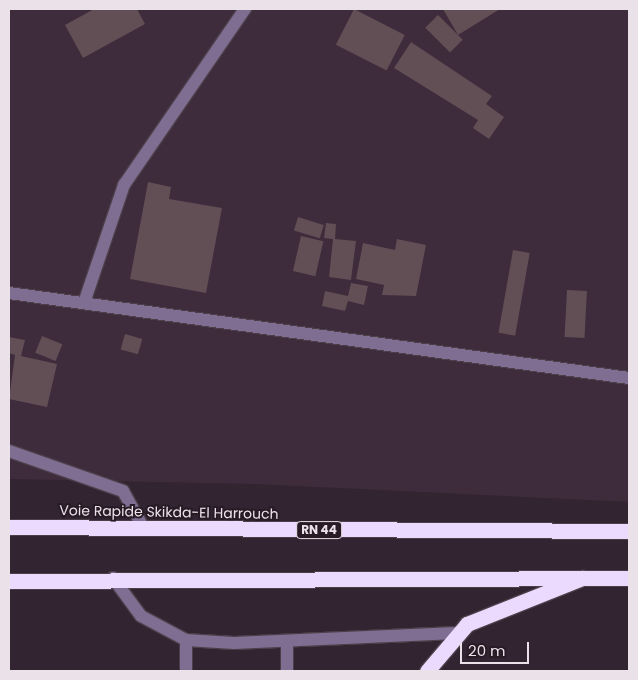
<!DOCTYPE html>
<html>
<head>
<meta charset="utf-8">
<style>
	body { margin:0 }
	#map { position:relative; width:638px; height:680px; overflow:hidden; background:#322430; font-family:Poppins,sans-serif }
	div>[style] { position:absolute }
	.built>* { inset:0; background:#3e2b3b }
	.building>* { inset:0; background:#624e55; transform-origin:0 0 }
	.roads { filter:drop-shadow(1px 0 #4c3f4a) drop-shadow(-1px 0 #4c3f4a) drop-shadow(0 1px #4c3f4a) drop-shadow(0 -1px #4c3f4a) }
	.minor>* { height:12px; margin:-6px; padding:0 6px; transform-origin:6px; border-radius:6px; background:#7f6e91 }
	.highway>* { height:15px; margin:-7.5px; padding:0 7.5px; transform-origin:7.5px; border-radius:7.5px; background:#ebdafd }
	span { translate:-50% -50%; white-space:nowrap; text-align:center; line-height:1.15; -webkit-text-stroke:4px #281b26; paint-order:stroke }
	.shield-label span { padding:1px 4px; background:#281b26; border:1px solid; border-radius:4px; -webkit-text-stroke-width:0 }
	.shield-label { font-size:12px; color:#ebe2e9; font-weight:700 }
	.street-label { font-size:14px; color:#ebe2e9 }
	.frame { position:absolute; inset:0; border:10px solid #ebe2e9; pointer-events:none }
	.scale { position:absolute; left:460px; top:642px; width:69px; height:22px; box-sizing:border-box; border:2px solid #ebe2e9; border-top:0; padding-left:6px; font-size:15px; line-height:18px; white-space:nowrap; color:#ebe2e9; -webkit-text-stroke:4px #281b26; paint-order:stroke }
</style>
</head>
<body>
<div id="map">
	<div class="built">
		<div style="clip-path:polygon(9px 9px,629px 9px,629px 502px,253px 484px,9px 479px)"></div>
	</div>
	<div class="building">
		<div style="clip-path:polygon(94px 9px,137px 9px,145px 24px,83px 58px,65px 25px)"></div>
		<div style="left:354px;top:9px;width:57px;height:40px;rotate:27deg"></div>
		<div style="clip-path:polygon(443px 9px,500px 9px,458px 35px)"></div>
		<div style="left:438px;top:15px;width:35px;height:18px;rotate:45deg"></div>
		<div style="clip-path:polygon(411px 42px,492px 96px,486px 104px,504px 117px,489px 139px,473px 128px,478px 120px,394px 68px)"></div>
		<div style="clip-path:polygon(148px 182px,171px 187px,169px 199px,222px 208px,206px 293px,130px 279px)"></div>
		<div style="left:298px;top:217px;width:27px;height:14px;rotate:17deg"></div>
		<div style="clip-path:polygon(326px 223px,336px 224px,335px 239px,356px 241px,351px 280px,329px 277px,333px 239px,324px 238px)"></div>
		<div style="left:301px;top:236px;width:23px;height:36px;rotate:13deg"></div>
		<div style="clip-path:polygon(397px 239px,426px 245px,416px 296px,382px 295px,384px 285px,356px 279px,363px 243px,395px 250px)"></div>
		<div style="left:513px;top:250px;width:17px;height:84px;rotate:10deg"></div>
		<div style="clip-path:polygon(351px 283px,368px 286px,364px 305px,348px 301px,345px 311px,322px 306px,325px 291px,348px 296px)"></div>
		<div style="left:567px;top:290px;width:20px;height:47px;rotate:3deg"></div>
		<div style="left:125px;top:334px;width:18px;height:16px;rotate:16deg"></div>
		<div style="left:42px;top:336px;width:22px;height:18px;rotate:22deg"></div>
		<div style="clip-path:polygon(9px 337px,25px 340px,21px 356px,57px 364px,47px 407px,9px 399px,15px 355px,9px 353px)"></div>
	</div>
	<div class="roads">
		<div class="minor">
			<div style="left:9px;top:293px;width:626px;rotate:7.81deg"></div>
			<div style="left:84px;top:303px;width:125px;rotate:-71.3deg"></div>
			<div style="left:124px;top:185px;width:214px;rotate:-55.5deg"></div>
			<div style="left:9px;top:451px;width:121px;rotate:19.3deg"></div>
			<div style="left:123px;top:491px;width:41px;rotate:60.9deg"></div>
			<div style="left:113px;top:578px;width:47px;rotate:53.6deg"></div>
			<div style="left:141px;top:616px;width:51px;rotate:28.1deg"></div>
			<div style="left:186px;top:640px;width:48px;rotate:3.6deg"></div>
			<div style="left:234px;top:643px;width:222px;rotate:-2.6deg"></div>
			<div style="left:186px;top:640px;width:31px;rotate:90deg"></div>
			<div style="left:287px;top:641px;width:30px;rotate:90deg"></div>
		</div>
		<div class="highway">
			<div style="left:9px;top:527px;width:620px;rotate:0.37deg"></div>
			<div style="left:9px;top:581px;width:620px;rotate:-0.28deg"></div>
			<div style="left:427px;top:671px;width:62px;rotate:-49.6deg"></div>
			<div style="left:467px;top:624px;width:124px;rotate:-21.8deg"></div>
		</div>
	</div>
	<div class="shield-label">
		<span style="left:319px;top:530px">RN 44</span>
	</div>
	<div class="street-label">
		<span style="left:169px;top:512px;rotate:1deg">Voie Rapide Skikda-El Harrouch</span>
	</div>
	<div class="frame"></div>
	<div class="scale">20 m</div>
</div>
</body>
</html>
